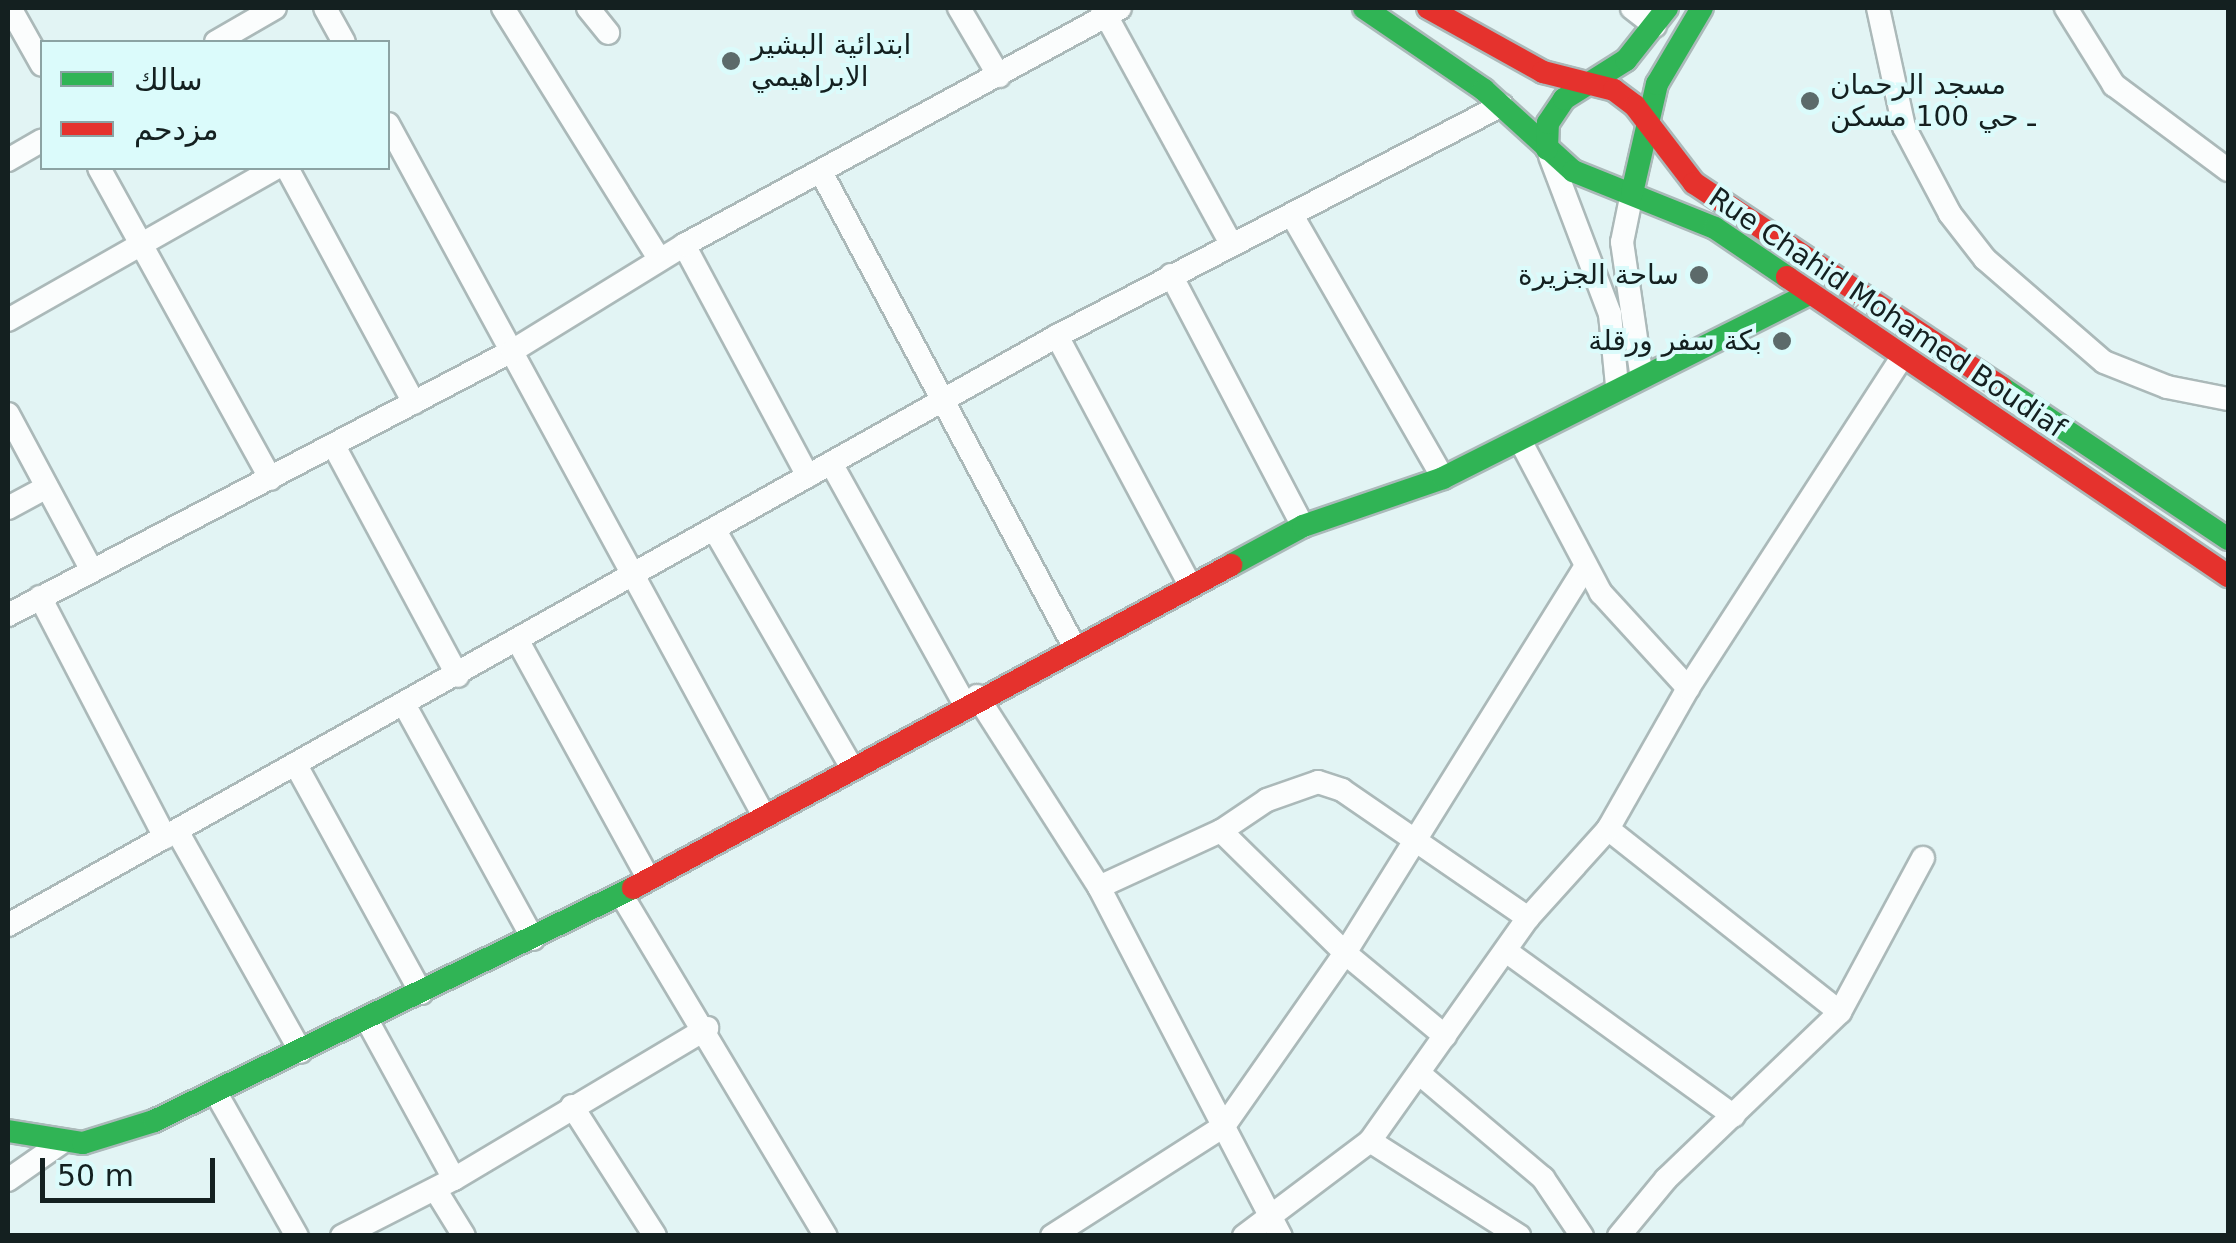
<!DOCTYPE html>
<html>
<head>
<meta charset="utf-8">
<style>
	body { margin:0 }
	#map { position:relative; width:2236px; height:1243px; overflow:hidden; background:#e2f4f4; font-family:"DejaVu Sans",Cairo,sans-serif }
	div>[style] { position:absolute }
	.roads { filter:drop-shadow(2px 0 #abb9b9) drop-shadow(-2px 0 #abb9b9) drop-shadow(0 2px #abb9b9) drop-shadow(0 -2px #abb9b9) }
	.street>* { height:22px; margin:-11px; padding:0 11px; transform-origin:11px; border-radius:11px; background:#fbfdfd }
	.fast>* { height:22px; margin:-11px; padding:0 11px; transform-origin:11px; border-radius:11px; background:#30b455 }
	.jam>* { height:22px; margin:-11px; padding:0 11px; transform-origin:11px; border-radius:11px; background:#e5322d }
	.dots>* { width:28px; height:28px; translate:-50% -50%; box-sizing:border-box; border:5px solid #dbfbfb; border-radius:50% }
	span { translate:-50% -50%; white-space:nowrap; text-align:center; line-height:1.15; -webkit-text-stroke:8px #dbfbfb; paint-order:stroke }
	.poi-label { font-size:28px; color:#142020 }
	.left { translate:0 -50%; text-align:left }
	.right { translate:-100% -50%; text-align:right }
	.street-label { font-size:28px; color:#142020 }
	.frame { position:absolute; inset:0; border:10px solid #142020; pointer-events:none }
	.legend { position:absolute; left:40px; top:40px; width:350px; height:130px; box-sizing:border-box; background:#dbfbfb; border:2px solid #8ba3a3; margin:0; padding:12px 18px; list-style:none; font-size:30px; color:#142020 }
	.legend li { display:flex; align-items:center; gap:20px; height:50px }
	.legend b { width:50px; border:2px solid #8ba3a3 }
	.scale { position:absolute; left:40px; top:1158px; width:175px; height:45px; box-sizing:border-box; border:5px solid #142020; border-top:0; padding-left:12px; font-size:30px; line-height:35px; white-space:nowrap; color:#142020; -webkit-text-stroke:8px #dbfbfb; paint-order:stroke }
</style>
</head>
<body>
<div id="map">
	<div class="roads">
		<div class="street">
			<div style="left:10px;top:8px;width:65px;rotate:60.7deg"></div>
			<div style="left:325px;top:8px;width:39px;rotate:61deg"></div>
			<div style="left:503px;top:8px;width:296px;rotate:58.1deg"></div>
			<div style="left:588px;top:8px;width:32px;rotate:51deg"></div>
			<div style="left:959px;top:8px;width:79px;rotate:59.5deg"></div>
			<div style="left:1102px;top:8px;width:270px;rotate:61.3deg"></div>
			<div style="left:1632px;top:8px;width:29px;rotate:38deg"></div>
			<div style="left:1878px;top:8px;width:122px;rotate:77.7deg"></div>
			<div style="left:1904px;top:127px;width:98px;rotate:62.1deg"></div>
			<div style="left:1950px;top:214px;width:57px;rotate:52.1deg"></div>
			<div style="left:1985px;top:259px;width:157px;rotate:40.9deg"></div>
			<div style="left:2104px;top:362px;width:68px;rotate:21.6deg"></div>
			<div style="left:2167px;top:387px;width:62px;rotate:11.1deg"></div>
			<div style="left:2066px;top:8px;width:91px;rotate:58.1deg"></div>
			<div style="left:2114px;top:85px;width:142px;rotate:36.7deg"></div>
			<div style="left:216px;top:42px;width:68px;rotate:-30deg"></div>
			<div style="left:388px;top:124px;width:785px;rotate:61.48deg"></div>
			<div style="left:1550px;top:156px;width:169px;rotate:69.2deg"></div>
			<div style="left:1610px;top:314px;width:72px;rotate:84.4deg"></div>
			<div style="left:8px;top:160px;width:39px;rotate:-30deg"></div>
			<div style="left:99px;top:168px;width:355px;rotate:61.1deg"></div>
			<div style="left:287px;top:168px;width:267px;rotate:61.6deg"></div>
			<div style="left:821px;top:172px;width:537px;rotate:61.91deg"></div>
			<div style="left:1632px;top:193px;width:50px;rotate:101.5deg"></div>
			<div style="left:1622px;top:242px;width:132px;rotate:81.7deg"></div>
			<div style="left:1293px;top:217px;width:301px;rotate:60.1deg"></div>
			<div style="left:684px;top:245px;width:262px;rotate:61.8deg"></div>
			<div style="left:1171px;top:275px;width:284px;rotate:62.3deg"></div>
			<div style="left:8px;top:320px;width:308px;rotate:-29.6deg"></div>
			<div style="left:1057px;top:336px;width:282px;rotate:61.9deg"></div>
			<div style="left:8px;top:414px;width:176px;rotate:61.8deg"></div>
			<div style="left:1521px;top:442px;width:171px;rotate:62.1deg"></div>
			<div style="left:1601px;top:593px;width:129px;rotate:47.5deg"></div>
			<div style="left:334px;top:446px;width:261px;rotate:61.7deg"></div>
			<div style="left:831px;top:463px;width:274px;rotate:61deg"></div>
			<div style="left:8px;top:508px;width:44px;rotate:-28.3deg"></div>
			<div style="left:714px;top:529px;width:272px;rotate:60deg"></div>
			<div style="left:40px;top:597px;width:271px;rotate:62.5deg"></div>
			<div style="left:8px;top:615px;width:569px;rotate:-27.65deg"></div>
			<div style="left:512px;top:351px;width:202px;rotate:-31.6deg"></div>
			<div style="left:684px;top:245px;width:496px;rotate:-28.5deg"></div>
			<div style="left:519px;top:643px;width:268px;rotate:61.2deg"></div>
			<div style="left:977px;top:696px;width:227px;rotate:57.4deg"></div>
			<div style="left:1099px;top:887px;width:394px;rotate:62.5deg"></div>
			<div style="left:404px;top:704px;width:268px;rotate:61.2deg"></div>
			<div style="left:297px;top:767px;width:258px;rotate:61.2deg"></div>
			<div style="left:1608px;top:829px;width:295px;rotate:38.3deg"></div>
			<div style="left:177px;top:831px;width:253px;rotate:60.7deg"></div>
			<div style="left:1221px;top:831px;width:174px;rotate:44.5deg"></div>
			<div style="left:1345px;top:953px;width:130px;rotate:39.7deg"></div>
			<div style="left:1099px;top:887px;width:134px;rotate:-24.7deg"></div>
			<div style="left:1221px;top:831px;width:55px;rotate:-34deg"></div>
			<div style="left:1267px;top:800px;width:54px;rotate:-19.4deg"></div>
			<div style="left:1318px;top:782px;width:25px;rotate:18deg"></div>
			<div style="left:1342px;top:790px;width:226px;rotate:34.5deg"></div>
			<div style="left:621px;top:894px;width:399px;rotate:59.1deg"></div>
			<div style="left:8px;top:925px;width:1203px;rotate:-29.31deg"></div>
			<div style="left:1057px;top:336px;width:501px;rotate:-27.43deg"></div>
			<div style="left:1506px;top:951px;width:281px;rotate:35.9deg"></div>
			<div style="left:367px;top:1020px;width:181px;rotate:61.3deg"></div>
			<div style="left:1421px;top:1075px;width:160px;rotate:40.2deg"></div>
			<div style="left:1543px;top:1178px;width:70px;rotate:56.1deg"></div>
			<div style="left:216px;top:1093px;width:164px;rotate:60.5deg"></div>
			<div style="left:572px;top:1106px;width:154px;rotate:57.4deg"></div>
			<div style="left:1370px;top:1141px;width:177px;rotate:32.5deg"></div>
			<div style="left:8px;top:1180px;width:65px;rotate:-34.9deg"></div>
			<div style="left:435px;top:1189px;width:55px;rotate:58.3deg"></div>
			<div style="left:342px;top:1236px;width:126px;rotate:-27deg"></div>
			<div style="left:454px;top:1179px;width:295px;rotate:-30.8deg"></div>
			<div style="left:1052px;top:1236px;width:204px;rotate:-32.6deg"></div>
			<div style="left:1224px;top:1126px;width:211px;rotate:-55deg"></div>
			<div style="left:1345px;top:953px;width:452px;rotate:-58.1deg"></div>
			<div style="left:1244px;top:1236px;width:158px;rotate:-37deg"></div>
			<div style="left:1370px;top:1141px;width:273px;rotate:-54.7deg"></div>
			<div style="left:1528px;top:918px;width:120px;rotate:-48deg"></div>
			<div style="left:1608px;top:829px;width:162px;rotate:-60.4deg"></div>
			<div style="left:1688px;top:688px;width:392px;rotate:-57.1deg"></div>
			<div style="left:1619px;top:1236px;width:74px;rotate:-50.5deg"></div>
			<div style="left:1666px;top:1179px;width:241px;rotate:-43.8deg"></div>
			<div style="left:1840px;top:1012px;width:175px;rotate:-61.7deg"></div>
		</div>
		<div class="fast">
			<div style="left:1364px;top:8px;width:145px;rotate:34.3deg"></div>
			<div style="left:1484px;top:90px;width:120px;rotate:42.3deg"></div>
			<div style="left:1573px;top:171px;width:153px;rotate:21.9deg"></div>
			<div style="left:1715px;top:228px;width:87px;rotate:34.2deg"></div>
			<div style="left:1547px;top:149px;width:26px;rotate:-88deg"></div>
			<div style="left:1548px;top:123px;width:29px;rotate:-56deg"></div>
			<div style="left:1564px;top:99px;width:73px;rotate:-32.2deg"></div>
			<div style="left:1626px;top:60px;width:66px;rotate:-51.7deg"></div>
			<div style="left:1632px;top:193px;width:112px;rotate:-77.1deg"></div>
			<div style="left:1657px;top:84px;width:88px;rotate:-59.4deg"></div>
			<div style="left:2001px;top:387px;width:273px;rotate:33.8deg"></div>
			<div style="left:1231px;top:565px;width:82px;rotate:-28.4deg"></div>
			<div style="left:1303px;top:526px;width:148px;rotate:-18.9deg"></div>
			<div style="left:1443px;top:478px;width:410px;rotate:-26.7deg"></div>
			<div style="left:8px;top:1131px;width:76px;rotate:9.1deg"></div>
			<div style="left:83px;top:1143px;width:74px;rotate:-17.2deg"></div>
			<div style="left:154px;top:1121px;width:533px;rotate:-25.94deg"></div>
		</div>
		<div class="jam">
			<div style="left:1428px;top:8px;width:132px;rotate:29.1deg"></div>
			<div style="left:1543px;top:72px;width:73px;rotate:14.2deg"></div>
			<div style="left:1614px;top:90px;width:26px;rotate:37deg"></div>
			<div style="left:1635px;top:106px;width:97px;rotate:52.5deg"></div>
			<div style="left:1694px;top:183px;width:369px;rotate:33.6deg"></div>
			<div style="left:1787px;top:277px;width:533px;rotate:34.14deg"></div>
			<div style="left:633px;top:888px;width:680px;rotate:-28.37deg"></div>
		</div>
	</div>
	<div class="dots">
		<div style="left:731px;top:61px;background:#5c6a6a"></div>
		<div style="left:1810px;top:101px;background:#5c6a6a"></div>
		<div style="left:1699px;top:275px;background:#5c6a6a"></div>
		<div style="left:1782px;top:341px;background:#5c6a6a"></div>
	</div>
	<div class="poi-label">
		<span class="left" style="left:751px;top:61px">ابتدائية البشير<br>الابراهيمي</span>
		<span class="left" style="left:1830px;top:101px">مسجد الرحمان<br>ـ حي 100 مسكن</span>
		<span class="right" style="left:1679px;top:275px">ساحة الجزيرة</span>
		<span class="right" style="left:1762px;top:341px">بكة سفر ورقلة</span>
	</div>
	<div class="street-label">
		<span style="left:1887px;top:313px;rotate:34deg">Rue Chahid Mohamed Boudiaf</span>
	</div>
	<div class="frame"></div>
	<ul class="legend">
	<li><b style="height:12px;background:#30b455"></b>سالك</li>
	<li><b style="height:12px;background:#e5322d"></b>مزدحم</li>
	</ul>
	<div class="scale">50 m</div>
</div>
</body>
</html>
